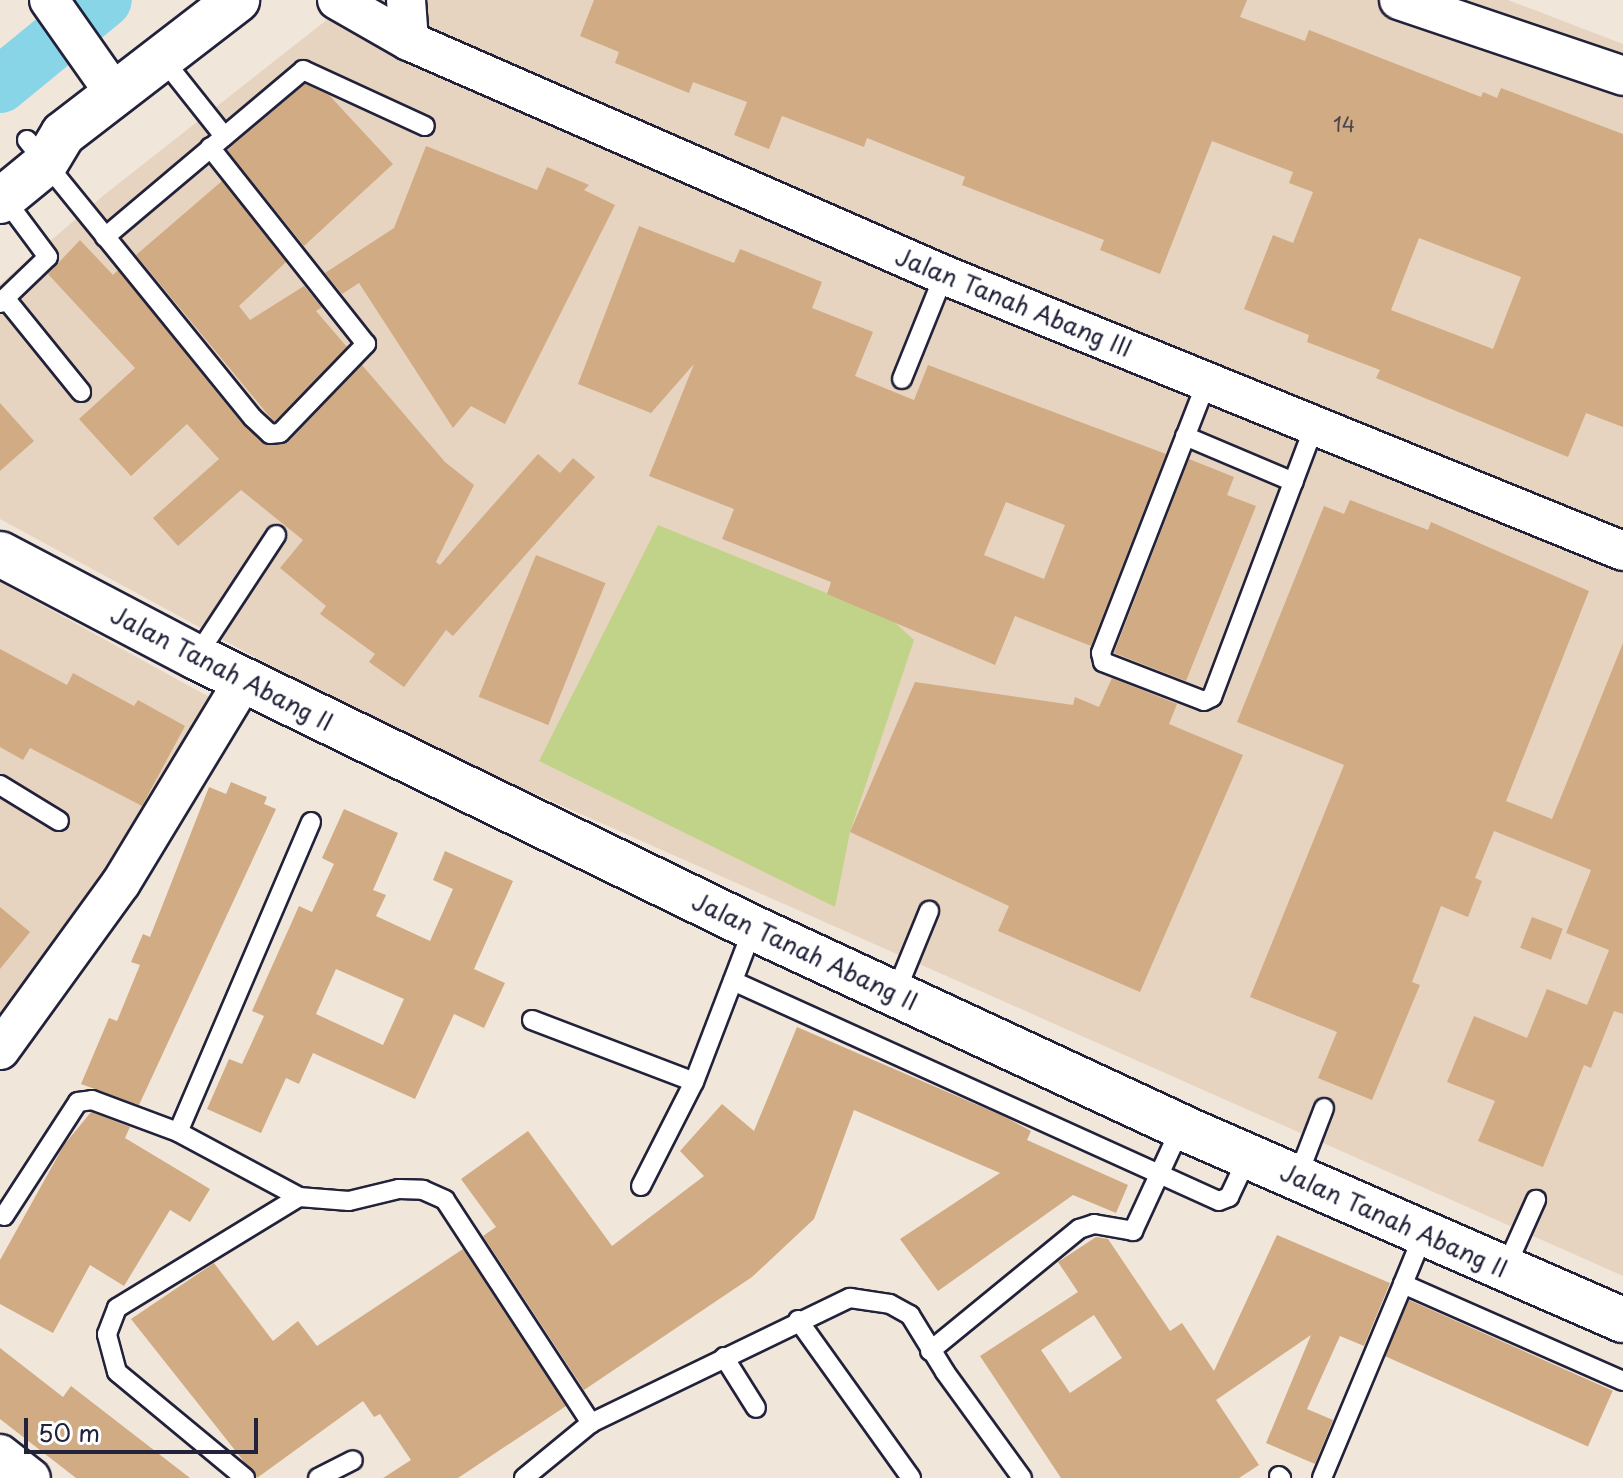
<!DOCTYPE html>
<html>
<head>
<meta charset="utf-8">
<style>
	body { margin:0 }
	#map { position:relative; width:1623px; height:1478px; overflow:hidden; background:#f1e6da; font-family:"Playpen Sans",sans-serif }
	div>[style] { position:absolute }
	.built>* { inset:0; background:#e7d4c0 }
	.green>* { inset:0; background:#c1d388 }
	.river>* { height:56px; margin:-28px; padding:0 28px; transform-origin:28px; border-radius:28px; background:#89d5e8 }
	.building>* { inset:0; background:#d1ab83; transform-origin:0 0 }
	.roads { filter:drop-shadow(2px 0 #22223b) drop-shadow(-2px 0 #22223b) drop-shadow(0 2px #22223b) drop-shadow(0 -2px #22223b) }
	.service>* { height:18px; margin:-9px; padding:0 9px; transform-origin:9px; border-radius:9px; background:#fff }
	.minor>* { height:38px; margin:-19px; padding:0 19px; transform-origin:19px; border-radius:19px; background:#fff }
	.tertiary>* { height:44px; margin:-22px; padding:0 22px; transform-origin:22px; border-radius:22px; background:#fff }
	.secondary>* { height:44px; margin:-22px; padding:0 22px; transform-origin:22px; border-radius:22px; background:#fff }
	span { translate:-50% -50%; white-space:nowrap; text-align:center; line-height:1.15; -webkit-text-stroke:6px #fff; paint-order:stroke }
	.number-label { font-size:20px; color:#4e444d }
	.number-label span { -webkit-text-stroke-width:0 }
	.street-label { font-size:24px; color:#22223b }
	.scale { position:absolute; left:24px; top:1418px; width:234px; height:36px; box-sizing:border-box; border:4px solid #22223b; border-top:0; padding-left:10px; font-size:24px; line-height:28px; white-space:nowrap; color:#22223b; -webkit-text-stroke:6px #fff; paint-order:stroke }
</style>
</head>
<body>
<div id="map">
	<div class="built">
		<div style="clip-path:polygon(352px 0,1508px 0,1623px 44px,1623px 1276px,378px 724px,0 519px,0 284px,104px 195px)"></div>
		<div style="clip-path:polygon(0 582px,233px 710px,110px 900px,48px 949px,0 1031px)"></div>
	</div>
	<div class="green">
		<div style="clip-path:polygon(658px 525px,891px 619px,914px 640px,850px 832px,835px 907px,539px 761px)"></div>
	</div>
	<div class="river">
		<div style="left:0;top:85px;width:134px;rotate:-39.3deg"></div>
	</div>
	<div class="building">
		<div style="clip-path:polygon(evenodd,594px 0,1247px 0,1240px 17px,1305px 41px,1309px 30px,1481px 97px,1483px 92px,1497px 98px,1501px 88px,1623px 134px,1623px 427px,1586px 413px,1568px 457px,1376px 378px,1380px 370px,1307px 342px,1309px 335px,1244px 309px,1273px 235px,1293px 243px,1313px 192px,1289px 183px,1293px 172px,1212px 141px,1160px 274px,1100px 250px,1104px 240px,962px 185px,965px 177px,867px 138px,864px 147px,782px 116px,769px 149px,734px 135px,747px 102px,693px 82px,689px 93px,615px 63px,619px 52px,580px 36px,594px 0,1419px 238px,1521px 277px,1493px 349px,1391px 310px,1419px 238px)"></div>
		<div style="clip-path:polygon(305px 84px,329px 95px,393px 164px,304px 246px,227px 150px)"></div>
		<div style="clip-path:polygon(426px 146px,537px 190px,547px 167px,589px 185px,584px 190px,615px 205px,505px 424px,471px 406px,453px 428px,359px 283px,342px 294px,325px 273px,394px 228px)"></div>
		<div style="clip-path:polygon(222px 181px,286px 262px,239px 306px,250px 320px,304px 286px,322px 307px,316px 311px,347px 347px,274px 422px,136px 255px)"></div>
		<div style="clip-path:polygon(evenodd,639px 226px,734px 263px,740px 249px,822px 282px,812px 308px,873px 332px,855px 376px,914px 400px,928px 365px,1166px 454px,1091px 646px,1015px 616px,995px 665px,827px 594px,831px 582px,722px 539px,734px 509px,649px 476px,694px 364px,651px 413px,578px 384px,639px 226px,1006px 502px,1065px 525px,1044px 579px,984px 555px,1006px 502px)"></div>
		<div style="clip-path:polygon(80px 240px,113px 275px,118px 270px,244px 426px,266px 445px,289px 441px,362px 365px,445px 462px,474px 485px,436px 562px,440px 565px,538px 454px,560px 473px,573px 458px,595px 477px,453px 636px,446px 630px,404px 687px,369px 662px,375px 654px,320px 614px,326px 606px,280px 568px,303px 540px,241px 490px,178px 546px,153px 518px,219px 459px,187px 424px,131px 476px,79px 419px,135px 368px,48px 274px)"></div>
		<div style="clip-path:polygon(0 403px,34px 441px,0 471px)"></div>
		<div style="clip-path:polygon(1189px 459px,1234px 477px,1227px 495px,1256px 506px,1186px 681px,1114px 653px)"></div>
		<div style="clip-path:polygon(1350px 500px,1428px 530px,1431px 522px,1589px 591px,1506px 801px,1552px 819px,1623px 643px,1623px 1014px,1614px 1011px,1591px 1068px,1584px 1065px,1543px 1167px,1478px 1141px,1495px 1101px,1447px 1082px,1474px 1016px,1527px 1038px,1547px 989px,1587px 1005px,1609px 950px,1566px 933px,1591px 870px,1494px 831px,1475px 878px,1482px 881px,1468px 917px,1441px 906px,1412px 982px,1420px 985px,1372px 1100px,1318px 1078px,1337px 1032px,1250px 997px,1344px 765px,1237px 722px,1324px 506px,1344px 514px)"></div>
		<div style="left:536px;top:555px;width:75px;height:153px;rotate:22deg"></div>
		<div style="clip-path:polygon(0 649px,67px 685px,73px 673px,134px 706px,138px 700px,185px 726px,142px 806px,30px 748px,23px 760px,0 747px)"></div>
		<div style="clip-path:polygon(1112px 678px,1177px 704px,1169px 724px,1243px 755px,1140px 992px,998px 931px,1009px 906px,850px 832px,915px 682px,1073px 705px,1075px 697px,1099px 707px)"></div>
		<div style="clip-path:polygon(231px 782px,267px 797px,264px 804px,276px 809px,139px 1105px,81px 1084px,109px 1018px,117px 1021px,140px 965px,131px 962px,143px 934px,150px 937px,209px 787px,226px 794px)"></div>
		<div style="clip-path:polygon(evenodd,344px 809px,398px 833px,373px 890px,386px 895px,376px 916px,430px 941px,453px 889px,433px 880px,445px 851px,513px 881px,474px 969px,505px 983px,484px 1028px,454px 1014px,415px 1099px,313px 1053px,299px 1084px,286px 1078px,261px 1133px,207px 1109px,229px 1059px,242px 1064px,264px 1016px,252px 1011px,299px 906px,312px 912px,334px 864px,322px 858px,344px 809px,336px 969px,404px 999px,383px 1045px,316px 1014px,336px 969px)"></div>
		<div style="clip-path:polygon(0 907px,30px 932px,0 969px)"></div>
		<div style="left:1532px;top:917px;width:33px;height:33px;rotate:21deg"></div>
		<div style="clip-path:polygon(797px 1027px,1003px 1116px,1031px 1131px,1027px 1140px,1128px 1185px,1116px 1213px,1073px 1195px,938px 1291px,900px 1239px,1000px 1173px,854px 1110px,814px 1219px,752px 1277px,584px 1390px,483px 1236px,496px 1227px,461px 1179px,528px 1131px,612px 1246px,704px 1176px,680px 1151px,722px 1104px,754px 1131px)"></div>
		<div style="clip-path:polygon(91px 1112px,130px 1127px,125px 1138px,210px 1189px,190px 1222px,170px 1210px,124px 1286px,90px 1265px,53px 1333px,0 1304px,0 1260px,64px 1145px)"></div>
		<div style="clip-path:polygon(evenodd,1277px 1235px,1390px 1283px,1364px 1346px,1340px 1336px,1307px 1409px,1333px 1420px,1315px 1464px,1266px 1443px,1311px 1335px,1216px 1400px,1259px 1465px,1239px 1478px,1061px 1478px,980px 1356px,1078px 1292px,1058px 1262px,1096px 1237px,1108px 1239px,1170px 1331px,1182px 1323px,1214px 1371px,1277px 1235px,1094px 1315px,1122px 1358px,1070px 1393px,1041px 1350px,1094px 1315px)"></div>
		<div style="clip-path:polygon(463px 1249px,566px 1406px,458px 1478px,383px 1478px,411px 1460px,380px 1414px,374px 1417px,363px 1401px,257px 1478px,131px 1319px,214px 1263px,273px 1341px,298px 1321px,317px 1346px)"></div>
		<div style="left:1409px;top:1300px;width:223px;height:61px;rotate:24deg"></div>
		<div style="clip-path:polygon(0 1348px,63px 1397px,71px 1386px,190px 1478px,76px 1478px,0 1419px)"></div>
	</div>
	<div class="roads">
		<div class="service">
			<div style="left:162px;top:58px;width:100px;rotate:51.5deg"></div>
			<div style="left:27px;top:140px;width:358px;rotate:50.9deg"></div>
			<div style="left:253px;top:418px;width:23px;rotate:43deg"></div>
			<div style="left:270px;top:434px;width:10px;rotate:-6deg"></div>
			<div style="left:280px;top:433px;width:124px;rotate:-46deg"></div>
			<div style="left:366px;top:344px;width:251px;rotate:-128.4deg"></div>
			<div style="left:105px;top:237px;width:259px;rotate:-40.1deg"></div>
			<div style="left:303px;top:70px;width:134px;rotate:24.7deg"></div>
			<div style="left:5px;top:298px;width:121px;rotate:51deg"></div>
			<div style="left:0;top:303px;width:66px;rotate:-43.8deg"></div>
			<div style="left:48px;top:257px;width:74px;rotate:-126.7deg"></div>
			<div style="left:902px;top:379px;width:112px;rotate:-68deg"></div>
			<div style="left:1207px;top:381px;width:292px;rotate:111.3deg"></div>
			<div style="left:1101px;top:653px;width:9px;rotate:77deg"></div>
			<div style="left:1103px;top:662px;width:108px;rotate:21.1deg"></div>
			<div style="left:1204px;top:701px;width:9px;rotate:-27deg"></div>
			<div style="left:1212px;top:697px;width:291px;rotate:-69.3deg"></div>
			<div style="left:1185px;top:436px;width:118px;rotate:22.9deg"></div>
			<div style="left:196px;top:657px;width:146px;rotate:-56.7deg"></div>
			<div style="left:0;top:785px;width:69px;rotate:31.4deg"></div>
			<div style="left:311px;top:822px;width:337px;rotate:113.2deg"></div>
			<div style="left:178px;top:1132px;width:137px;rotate:28.2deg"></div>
			<div style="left:299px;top:1197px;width:50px;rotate:4.6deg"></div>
			<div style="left:349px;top:1201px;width:51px;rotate:-13.5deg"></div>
			<div style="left:399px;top:1189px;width:24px;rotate:2deg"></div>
			<div style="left:423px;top:1190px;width:24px;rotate:24deg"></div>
			<div style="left:445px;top:1200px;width:267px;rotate:56.8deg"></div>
			<div style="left:733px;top:981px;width:533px;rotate:24.36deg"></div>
			<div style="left:1219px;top:1201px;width:11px;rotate:-22deg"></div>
			<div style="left:1229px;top:1197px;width:44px;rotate:-64.6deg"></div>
			<div style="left:895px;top:994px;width:90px;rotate:-67.7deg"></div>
			<div style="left:532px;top:1020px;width:173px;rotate:20.9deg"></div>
			<div style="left:1297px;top:1178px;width:75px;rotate:-68.9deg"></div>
			<div style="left:641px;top:1186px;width:117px;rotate:-63deg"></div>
			<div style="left:694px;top:1082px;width:165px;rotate:-69deg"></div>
			<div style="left:4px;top:1216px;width:136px;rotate:-57deg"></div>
			<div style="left:78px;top:1102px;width:14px;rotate:-8deg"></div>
			<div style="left:92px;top:1100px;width:92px;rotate:20.4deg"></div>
			<div style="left:1424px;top:1233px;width:55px;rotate:112.4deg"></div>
			<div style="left:1403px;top:1284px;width:240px;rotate:23.8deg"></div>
			<div style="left:1505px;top:1269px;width:76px;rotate:-65.8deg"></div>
			<div style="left:798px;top:1320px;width:194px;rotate:54.4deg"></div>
			<div style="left:930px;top:1351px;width:193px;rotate:-39.3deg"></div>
			<div style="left:1079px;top:1229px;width:16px;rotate:-18deg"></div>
			<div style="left:1094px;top:1224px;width:40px;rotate:10deg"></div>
			<div style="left:1133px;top:1231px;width:115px;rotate:-65.2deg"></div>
			<div style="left:724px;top:1357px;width:60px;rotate:57.9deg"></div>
			<div style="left:1279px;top:1476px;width:3px;rotate:45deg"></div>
			<div style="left:245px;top:1478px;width:166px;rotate:-140.4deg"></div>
			<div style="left:117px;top:1372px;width:39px;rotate:-105deg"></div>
			<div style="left:107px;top:1334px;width:28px;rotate:-69deg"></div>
			<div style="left:117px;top:1308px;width:213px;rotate:-31.4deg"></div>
			<div style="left:318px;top:1478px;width:39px;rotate:-27deg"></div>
			<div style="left:524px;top:1478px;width:87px;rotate:-39.4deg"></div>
			<div style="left:591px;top:1423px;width:288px;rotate:-25.8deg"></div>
			<div style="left:850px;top:1298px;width:40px;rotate:8.5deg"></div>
			<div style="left:890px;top:1304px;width:23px;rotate:29deg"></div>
			<div style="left:910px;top:1315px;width:67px;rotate:58.4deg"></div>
			<div style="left:945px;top:1372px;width:131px;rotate:54deg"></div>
			<div style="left:1322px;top:1478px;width:210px;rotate:-67.3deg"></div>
		</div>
		<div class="minor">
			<div style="left:49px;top:0;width:115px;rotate:54.9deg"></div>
			<div style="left:337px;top:0;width:83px;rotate:29.7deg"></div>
			<div style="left:409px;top:41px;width:584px;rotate:23.62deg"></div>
			<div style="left:944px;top:275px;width:733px;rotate:22.12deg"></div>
			<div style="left:406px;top:0;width:41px;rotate:85.8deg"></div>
			<div style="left:1399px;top:0;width:237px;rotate:18.7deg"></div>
			<div style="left:0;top:1050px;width:206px;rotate:-54.1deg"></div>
			<div style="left:121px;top:883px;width:237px;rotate:-58.8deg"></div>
			<div style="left:0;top:1454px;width:39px;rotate:38deg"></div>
		</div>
		<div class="tertiary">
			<div style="left:0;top:554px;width:221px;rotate:27.7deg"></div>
			<div style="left:196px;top:657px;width:619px;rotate:25.94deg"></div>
			<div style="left:753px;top:928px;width:472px;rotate:24.9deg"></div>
			<div style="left:1181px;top:1127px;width:482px;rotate:23.6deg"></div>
		</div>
		<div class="secondary">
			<div style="left:0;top:201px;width:58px;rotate:-39.4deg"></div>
			<div style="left:45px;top:164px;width:35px;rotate:-59deg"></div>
			<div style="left:63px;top:134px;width:220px;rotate:-37.6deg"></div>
		</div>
	</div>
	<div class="number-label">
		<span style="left:1344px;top:124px">14</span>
	</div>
	<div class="street-label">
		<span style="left:1014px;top:302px;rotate:22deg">Jalan Tanah Abang III</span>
		<span style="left:222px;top:668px;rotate:27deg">Jalan Tanah Abang II</span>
		<span style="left:805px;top:951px;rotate:25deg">Jalan Tanah Abang II</span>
		<span style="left:1394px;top:1220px;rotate:24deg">Jalan Tanah Abang II</span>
	</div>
	<div class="scale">50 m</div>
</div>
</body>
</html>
